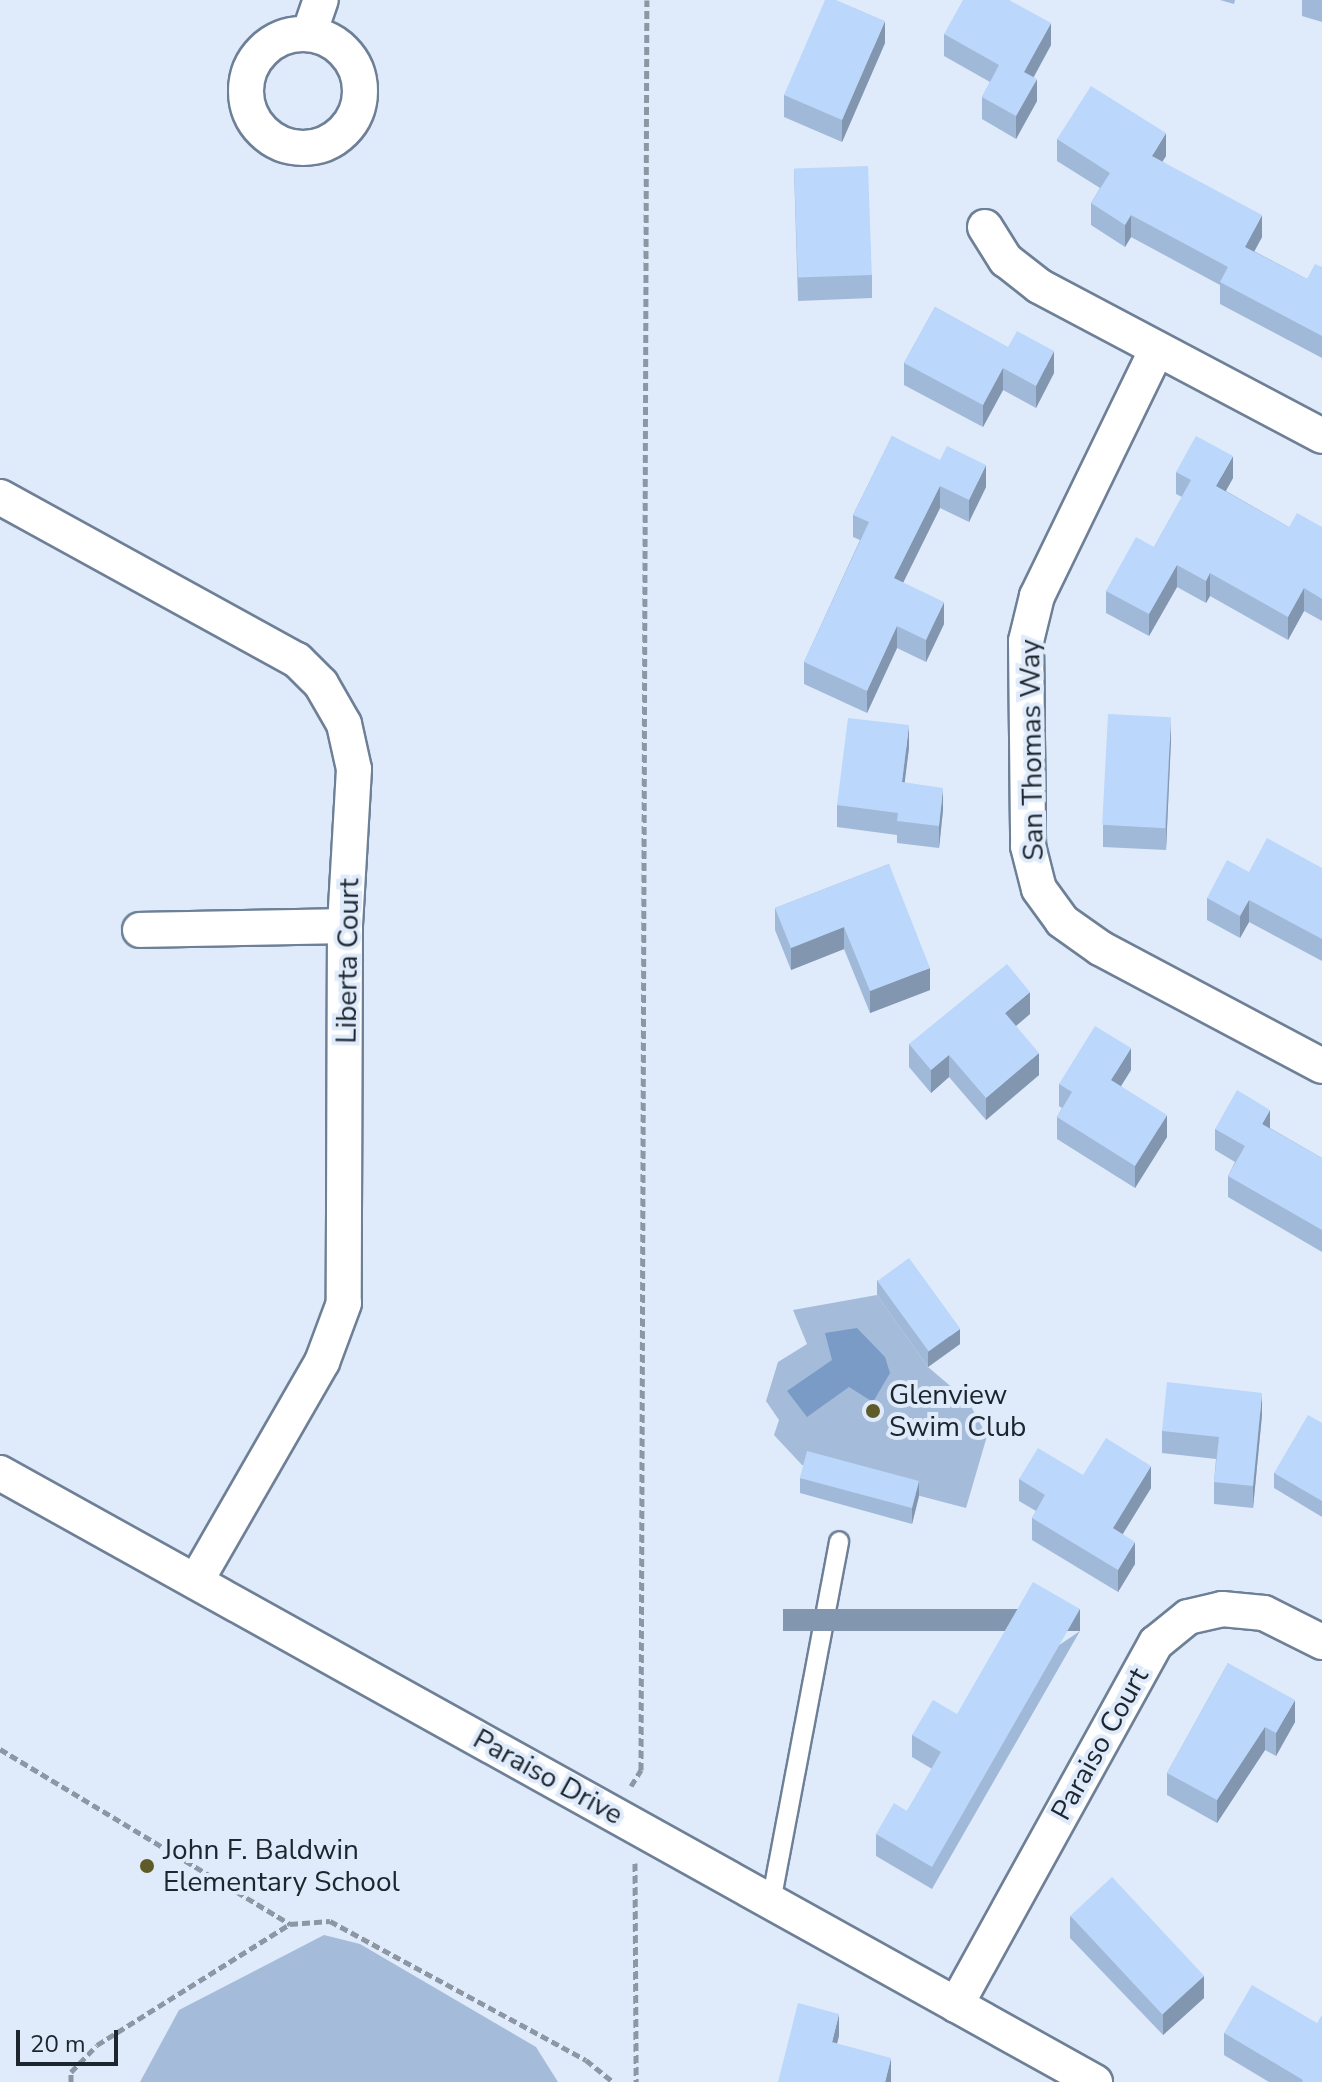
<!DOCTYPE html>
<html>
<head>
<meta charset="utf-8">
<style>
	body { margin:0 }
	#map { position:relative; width:1322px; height:2082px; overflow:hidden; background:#dfebfa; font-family:"Nunito Sans",sans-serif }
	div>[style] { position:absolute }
	.green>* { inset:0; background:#a4bbd9 }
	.water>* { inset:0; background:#7a9bc6 }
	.path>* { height:5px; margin-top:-2.5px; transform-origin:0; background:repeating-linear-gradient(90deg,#8d97a3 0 8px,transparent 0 12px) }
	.roads { filter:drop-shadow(2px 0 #6e8097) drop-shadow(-2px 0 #6e8097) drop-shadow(0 2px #6e8097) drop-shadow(0 -2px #6e8097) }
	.service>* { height:18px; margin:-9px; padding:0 9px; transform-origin:9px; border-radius:9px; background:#fff }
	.minor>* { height:34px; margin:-17px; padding:0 17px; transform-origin:17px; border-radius:17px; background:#fff }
	.minor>.ring { margin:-17px; padding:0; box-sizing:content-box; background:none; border:34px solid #fff; border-radius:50% }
	.wall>* { inset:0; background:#a1b9d8 }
	.shaded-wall>* { inset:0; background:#8396b0; transform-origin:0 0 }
	.building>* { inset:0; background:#bbd7fb; transform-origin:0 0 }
	.dots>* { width:22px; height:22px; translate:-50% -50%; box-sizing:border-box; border:4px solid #dfebfa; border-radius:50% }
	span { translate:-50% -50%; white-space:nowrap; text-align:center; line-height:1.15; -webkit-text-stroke:8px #dfebfa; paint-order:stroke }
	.street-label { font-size:28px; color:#1d252e }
	.poi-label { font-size:28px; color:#1d252e }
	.left { translate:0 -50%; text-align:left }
	.scale { position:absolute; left:16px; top:2030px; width:102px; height:36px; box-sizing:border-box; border:4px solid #1d252e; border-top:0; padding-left:10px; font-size:24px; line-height:28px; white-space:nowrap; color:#1d252e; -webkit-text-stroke:6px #dfebfa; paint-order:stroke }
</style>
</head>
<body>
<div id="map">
	<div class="green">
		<div style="clip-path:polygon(877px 1295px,928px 1367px,968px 1401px,987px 1436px,966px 1508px,802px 1465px,774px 1435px,779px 1420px,766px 1401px,778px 1362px,807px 1344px,793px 1310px)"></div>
		<div style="clip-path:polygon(324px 1935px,360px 1944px,536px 2047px,558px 2082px,140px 2082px,179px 2010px)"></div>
	</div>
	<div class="water">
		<div style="clip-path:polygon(857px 1328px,885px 1357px,890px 1373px,873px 1402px,849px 1387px,807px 1417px,787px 1391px,832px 1360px,825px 1333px)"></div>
	</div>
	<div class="path">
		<div style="left:0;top:1749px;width:339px;rotate:31.1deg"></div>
		<div style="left:290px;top:1924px;width:40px;rotate:-4.3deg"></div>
		<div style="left:330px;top:1921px;width:291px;rotate:28.5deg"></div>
		<div style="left:586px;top:2060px;width:35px;rotate:39deg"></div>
		<div style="left:631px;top:1786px;width:19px;rotate:-58deg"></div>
		<div style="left:641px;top:1770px;width:1770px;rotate:-89.81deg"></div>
		<div style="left:635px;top:1863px;width:219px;rotate:89.7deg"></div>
		<div style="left:71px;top:2082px;width:10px;rotate:-90deg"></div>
		<div style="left:71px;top:2072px;width:37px;rotate:-46deg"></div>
		<div style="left:97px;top:2045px;width:228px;rotate:-32.1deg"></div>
	</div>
	<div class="roads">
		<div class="service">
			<div style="left:771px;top:1902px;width:367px;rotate:-79.3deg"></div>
		</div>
		<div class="minor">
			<div style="left:309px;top:34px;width:36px;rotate:-71deg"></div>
			<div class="ring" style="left:246px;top:34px;width:80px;height:80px"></div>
			<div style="left:985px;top:227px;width:39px;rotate:58deg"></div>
			<div style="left:1006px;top:260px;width:42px;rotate:38.2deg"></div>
			<div style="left:1039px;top:286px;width:320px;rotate:27.9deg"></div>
			<div style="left:1157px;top:349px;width:275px;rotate:115.9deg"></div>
			<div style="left:1037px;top:596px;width:46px;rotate:103.7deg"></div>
			<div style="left:1026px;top:641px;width:205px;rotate:89.4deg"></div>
			<div style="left:1028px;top:846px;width:44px;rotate:75.7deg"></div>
			<div style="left:1039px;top:889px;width:39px;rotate:54deg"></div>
			<div style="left:1062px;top:921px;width:47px;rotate:35.4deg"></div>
			<div style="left:1100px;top:948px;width:251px;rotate:28deg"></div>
			<div style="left:0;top:497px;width:339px;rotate:28.8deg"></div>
			<div style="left:297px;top:660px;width:34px;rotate:45deg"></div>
			<div style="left:321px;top:684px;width:46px;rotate:60.1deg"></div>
			<div style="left:344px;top:724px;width:46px;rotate:77.5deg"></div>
			<div style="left:354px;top:769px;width:157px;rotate:93.3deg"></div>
			<div style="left:345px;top:926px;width:377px;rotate:90.2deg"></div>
			<div style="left:344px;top:1303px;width:63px;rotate:110.4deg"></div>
			<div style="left:322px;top:1362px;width:253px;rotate:119.9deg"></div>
			<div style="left:140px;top:930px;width:205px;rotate:-1.1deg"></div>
			<div style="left:0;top:1473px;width:1253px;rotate:29.08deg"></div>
			<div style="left:956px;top:2005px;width:414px;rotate:-61.1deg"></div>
			<div style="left:1156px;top:1643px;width:41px;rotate:-39.1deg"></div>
			<div style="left:1188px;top:1617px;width:35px;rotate:-13deg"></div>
			<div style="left:1222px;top:1609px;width:42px;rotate:5.4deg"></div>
			<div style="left:1264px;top:1613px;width:65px;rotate:26.6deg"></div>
		</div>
	</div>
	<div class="wall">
		<div style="clip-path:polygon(1220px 0,1235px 0,1234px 4px)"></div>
		<div style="clip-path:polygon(1302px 0,1322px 0,1322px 22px,1302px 16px)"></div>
		<div style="clip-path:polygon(944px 34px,1051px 45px,1034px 77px,1037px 101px,1016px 139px,982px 119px,982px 97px,990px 82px,944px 56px)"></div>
		<div style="clip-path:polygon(885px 43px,842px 142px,784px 117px,784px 95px)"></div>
		<div style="clip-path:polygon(1057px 139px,1166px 156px,1162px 161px,1262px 237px,1254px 251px,1307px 279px,1322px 267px,1322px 358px,1220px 304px,1220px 285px,1131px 237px,1125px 247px,1091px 225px,1091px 203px,1100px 188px,1057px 161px)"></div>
		<div style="clip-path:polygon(794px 169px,872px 275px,872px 298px,798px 301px)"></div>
		<div style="clip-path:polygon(935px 307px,1054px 373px,1036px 408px,1003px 390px,983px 427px,904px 385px,904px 363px)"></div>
		<div style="clip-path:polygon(892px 436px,986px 487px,969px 522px,940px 508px,903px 583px,944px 624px,926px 662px,897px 648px,867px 713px,804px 684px,804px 662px,860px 540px,853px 537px,853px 515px)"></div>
		<div style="clip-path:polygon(1176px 472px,1233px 478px,1226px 491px,1289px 527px,1322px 527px,1322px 621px,1304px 611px,1288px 640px,1210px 596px,1206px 603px,1177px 587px,1149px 636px,1106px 613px,1106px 591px,1154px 547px,1182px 497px,1176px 494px)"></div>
		<div style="clip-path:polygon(1171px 740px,1166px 850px,1103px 847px,1103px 825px)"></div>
		<div style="clip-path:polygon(909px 748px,904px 783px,943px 810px,939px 848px,897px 843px,897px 835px,837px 827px,837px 805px)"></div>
		<div style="clip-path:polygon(889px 864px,930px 990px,870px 1013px,844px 949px,791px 970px,775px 930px,775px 908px)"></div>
		<div style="clip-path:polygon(1322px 868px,1322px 961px,1249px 922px,1240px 938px,1207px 920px,1207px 898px,1249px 872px)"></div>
		<div style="clip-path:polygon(1030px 1014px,1016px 1026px,1039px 1075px,986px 1120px,949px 1077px,931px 1093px,909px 1067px,909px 1044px)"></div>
		<div style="clip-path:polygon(1131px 1070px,1121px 1086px,1167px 1137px,1135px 1188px,1057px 1139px,1057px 1117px,1062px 1108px,1059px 1106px,1059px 1084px)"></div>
		<div style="clip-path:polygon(1270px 1128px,1322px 1158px,1322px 1252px,1228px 1197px,1228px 1176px,1235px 1162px,1215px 1150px,1215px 1129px)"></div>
		<div style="clip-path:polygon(877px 1280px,960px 1344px,928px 1367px,877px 1295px)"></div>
		<div style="clip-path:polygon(1262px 1415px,1253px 1508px,1214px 1504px,1214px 1482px,1216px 1459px,1162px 1453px,1162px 1431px)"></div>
		<div style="clip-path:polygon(1322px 1423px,1322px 1517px,1274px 1488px,1274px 1473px)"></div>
		<div style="clip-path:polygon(800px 1478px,919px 1496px,912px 1524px,800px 1493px)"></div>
		<div style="clip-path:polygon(1019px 1479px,1151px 1488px,1122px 1534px,1135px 1564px,1118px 1592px,1032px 1540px,1032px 1518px,1036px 1511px,1019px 1501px)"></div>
		<div style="clip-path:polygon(1080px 1631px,932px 1889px,876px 1856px,876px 1834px,907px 1811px,932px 1769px,912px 1757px,912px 1735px,957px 1714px)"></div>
		<div style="clip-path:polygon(1228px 1663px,1295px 1722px,1276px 1756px,1265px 1750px,1217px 1823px,1167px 1795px,1167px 1773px)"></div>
		<div style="clip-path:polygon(1070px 1916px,1204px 1998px,1163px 2035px,1070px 1938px)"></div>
		<div style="clip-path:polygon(1317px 2023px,1322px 2082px,1269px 2082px,1224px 2055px,1224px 2033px)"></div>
	</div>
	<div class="shaded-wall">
		<div style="clip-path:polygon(885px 21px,885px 43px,842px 142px,842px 120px)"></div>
		<div style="clip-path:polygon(1051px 23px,1051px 45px,1024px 94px,1024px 72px)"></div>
		<div style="clip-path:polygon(1037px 79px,1037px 101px,1016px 139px,1016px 116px)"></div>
		<div style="clip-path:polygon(1166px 133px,1166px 156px,1152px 178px,1152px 156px)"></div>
		<div style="clip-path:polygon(1131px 215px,1131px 237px,1125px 247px,1125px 225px)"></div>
		<div style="clip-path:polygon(1262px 215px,1262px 237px,1245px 269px,1245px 247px)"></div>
		<div style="clip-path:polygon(1054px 351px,1054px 373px,1036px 408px,1036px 386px)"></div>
		<div style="clip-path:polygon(1003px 368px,1003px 390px,983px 427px,983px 405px)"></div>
		<div style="clip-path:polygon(1233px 456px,1233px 478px,1216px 508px,1216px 486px)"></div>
		<div style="clip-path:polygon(986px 465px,986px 487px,969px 522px,969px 500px)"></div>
		<div style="clip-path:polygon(940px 486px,940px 508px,894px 601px,894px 578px)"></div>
		<div style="clip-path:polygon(1177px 565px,1177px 587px,1149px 636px,1149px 614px)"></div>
		<div style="clip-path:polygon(1210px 573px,1210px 596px,1206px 603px,1206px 581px)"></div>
		<div style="clip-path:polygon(1304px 588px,1304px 611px,1288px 640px,1288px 617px)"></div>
		<div style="clip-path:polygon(944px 602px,944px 624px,926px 662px,926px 640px)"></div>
		<div style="clip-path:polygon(897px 626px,897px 648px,867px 713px,867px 691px)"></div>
		<div style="clip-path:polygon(1171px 717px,1171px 740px,1166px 850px,1166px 828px)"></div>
		<div style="clip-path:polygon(909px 725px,909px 748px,902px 804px,902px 782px)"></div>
		<div style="clip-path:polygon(943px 788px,943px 810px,939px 848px,939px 826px)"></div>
		<div style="clip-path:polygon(1249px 900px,1249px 922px,1240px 938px,1240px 916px)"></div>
		<div style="clip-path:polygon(844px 927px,844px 949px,791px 970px,791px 948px)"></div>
		<div style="clip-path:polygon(930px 968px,930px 990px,870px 1013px,870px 991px)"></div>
		<div style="clip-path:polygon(1030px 992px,1030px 1014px,1005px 1035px,1005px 1013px)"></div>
		<div style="clip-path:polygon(1131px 1048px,1131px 1070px,1111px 1102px,1111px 1080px)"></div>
		<div style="clip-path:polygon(1039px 1053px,1039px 1075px,986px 1120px,986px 1098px)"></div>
		<div style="clip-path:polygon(949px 1055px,949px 1077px,931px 1093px,931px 1070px)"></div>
		<div style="clip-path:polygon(1270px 1110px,1270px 1131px,1262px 1124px)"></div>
		<div style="clip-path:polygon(1167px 1115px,1167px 1137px,1135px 1188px,1135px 1166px)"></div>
		<div style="clip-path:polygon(960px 1329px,960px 1344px,928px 1367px,928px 1352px)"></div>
		<div style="clip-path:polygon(1262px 1393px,1262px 1415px,1253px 1508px,1253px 1486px)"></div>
		<div style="clip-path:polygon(1151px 1466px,1151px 1488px,1113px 1550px,1113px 1528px)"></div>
		<div style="clip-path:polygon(919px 1481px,919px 1496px,912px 1524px,912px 1509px)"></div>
		<div style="clip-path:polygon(1135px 1542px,1135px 1564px,1118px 1592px,1118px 1570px)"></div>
		<div style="left:1080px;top:1609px;width:22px;height:297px;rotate:90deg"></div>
		<div style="clip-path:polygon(1295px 1700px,1295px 1722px,1276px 1756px,1276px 1733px)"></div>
		<div style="clip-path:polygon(1265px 1727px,1265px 1750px,1217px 1823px,1217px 1800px)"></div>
		<div style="clip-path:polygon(1204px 1976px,1204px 1998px,1163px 2035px,1163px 2013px)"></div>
		<div style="clip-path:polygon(839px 2014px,839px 2036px,832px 2064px,832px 2042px)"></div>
		<div style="clip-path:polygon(891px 2058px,891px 2082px,885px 2082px)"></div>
	</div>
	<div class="building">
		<div style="clip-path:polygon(825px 0,836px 0,885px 21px,842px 120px,784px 95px)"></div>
		<div style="clip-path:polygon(963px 0,1009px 0,1051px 23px,1024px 72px,1037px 79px,1016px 116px,982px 97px,999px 65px,944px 34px)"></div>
		<div style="clip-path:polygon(1091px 86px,1166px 133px,1152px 156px,1262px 215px,1245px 247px,1307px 279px,1315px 264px,1322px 267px,1322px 336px,1220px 282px,1228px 267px,1131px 215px,1125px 225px,1091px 203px,1110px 173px,1057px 139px)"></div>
		<div style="left:868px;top:166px;width:109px;height:74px;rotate:88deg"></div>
		<div style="clip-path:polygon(935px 307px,1008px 347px,1017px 331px,1054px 351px,1036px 386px,1003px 368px,983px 405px,904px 363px)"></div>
		<div style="clip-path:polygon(892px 436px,940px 460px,947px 446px,986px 465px,969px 500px,940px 486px,894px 578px,944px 602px,926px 640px,897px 626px,867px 691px,804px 662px,869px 522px,853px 515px)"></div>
		<div style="clip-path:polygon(1196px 436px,1233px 456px,1216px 486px,1289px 527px,1297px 513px,1322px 527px,1322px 599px,1304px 588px,1288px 617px,1210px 573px,1206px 581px,1177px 565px,1149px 614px,1106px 591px,1136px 537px,1154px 547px,1191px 480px,1176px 472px)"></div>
		<div style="left:1108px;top:714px;width:63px;height:111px;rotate:3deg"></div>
		<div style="clip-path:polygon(848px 718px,909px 725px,902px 782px,943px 788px,939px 826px,897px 821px,898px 813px,837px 805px)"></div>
		<div style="clip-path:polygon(1267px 838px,1322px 868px,1322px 939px,1249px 900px,1240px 916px,1207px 898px,1227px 860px,1249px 872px)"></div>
		<div style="clip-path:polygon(889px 864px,930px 968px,870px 991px,844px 927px,791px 948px,775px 908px)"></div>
		<div style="clip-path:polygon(1007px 964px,1030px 992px,1005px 1013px,1039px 1053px,986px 1098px,949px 1055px,931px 1070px,909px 1044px)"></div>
		<div style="clip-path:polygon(1095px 1026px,1131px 1048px,1111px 1080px,1167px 1115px,1135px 1166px,1057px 1117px,1072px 1092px,1059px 1084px)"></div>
		<div style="clip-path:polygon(1237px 1090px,1270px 1110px,1262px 1124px,1322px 1158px,1322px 1230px,1228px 1176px,1245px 1146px,1215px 1129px)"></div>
		<div style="left:909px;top:1258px;width:87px;height:39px;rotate:54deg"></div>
		<div style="clip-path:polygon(1167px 1382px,1262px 1393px,1253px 1486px,1214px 1482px,1219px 1437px,1162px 1431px)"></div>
		<div style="clip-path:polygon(1308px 1415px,1322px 1423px,1322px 1501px,1274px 1473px)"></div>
		<div style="clip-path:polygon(1106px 1438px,1151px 1466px,1113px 1528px,1135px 1542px,1118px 1570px,1032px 1518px,1045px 1495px,1019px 1479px,1038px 1448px,1083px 1475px)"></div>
		<div style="left:807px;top:1451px;width:116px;height:28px;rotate:15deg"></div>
		<div style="clip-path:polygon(1033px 1582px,1080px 1609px,932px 1867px,876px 1834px,894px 1803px,907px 1811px,941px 1752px,912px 1735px,933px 1700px,957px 1714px)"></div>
		<div style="clip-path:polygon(1228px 1663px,1295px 1700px,1276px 1733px,1265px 1727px,1217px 1800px,1167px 1773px)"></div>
		<div style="left:1112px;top:1877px;width:135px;height:57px;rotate:47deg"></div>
		<div style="clip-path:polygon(1252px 1985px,1317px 2023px,1322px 2015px,1322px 2082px,1302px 2082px,1303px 2080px,1224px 2033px)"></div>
		<div style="clip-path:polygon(798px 2003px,839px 2014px,832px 2042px,891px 2058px,885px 2082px,778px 2082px)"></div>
	</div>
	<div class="dots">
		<div style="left:873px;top:1411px;background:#5f5b28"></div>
		<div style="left:147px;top:1866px;background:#5f5b28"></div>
	</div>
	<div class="street-label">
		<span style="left:1032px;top:750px;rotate:-91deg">San Thomas Way</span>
		<span style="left:348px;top:961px;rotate:-89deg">Liberta Court</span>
		<span style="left:1100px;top:1744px;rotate:-61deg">Paraiso Court</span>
		<span style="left:548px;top:1777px;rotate:29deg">Paraiso Drive</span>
	</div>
	<div class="poi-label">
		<span class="left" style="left:889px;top:1411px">Glenview<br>Swim Club</span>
		<span class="left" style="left:163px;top:1866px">John F. Baldwin<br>Elementary School</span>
	</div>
	<div class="scale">20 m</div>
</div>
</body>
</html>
